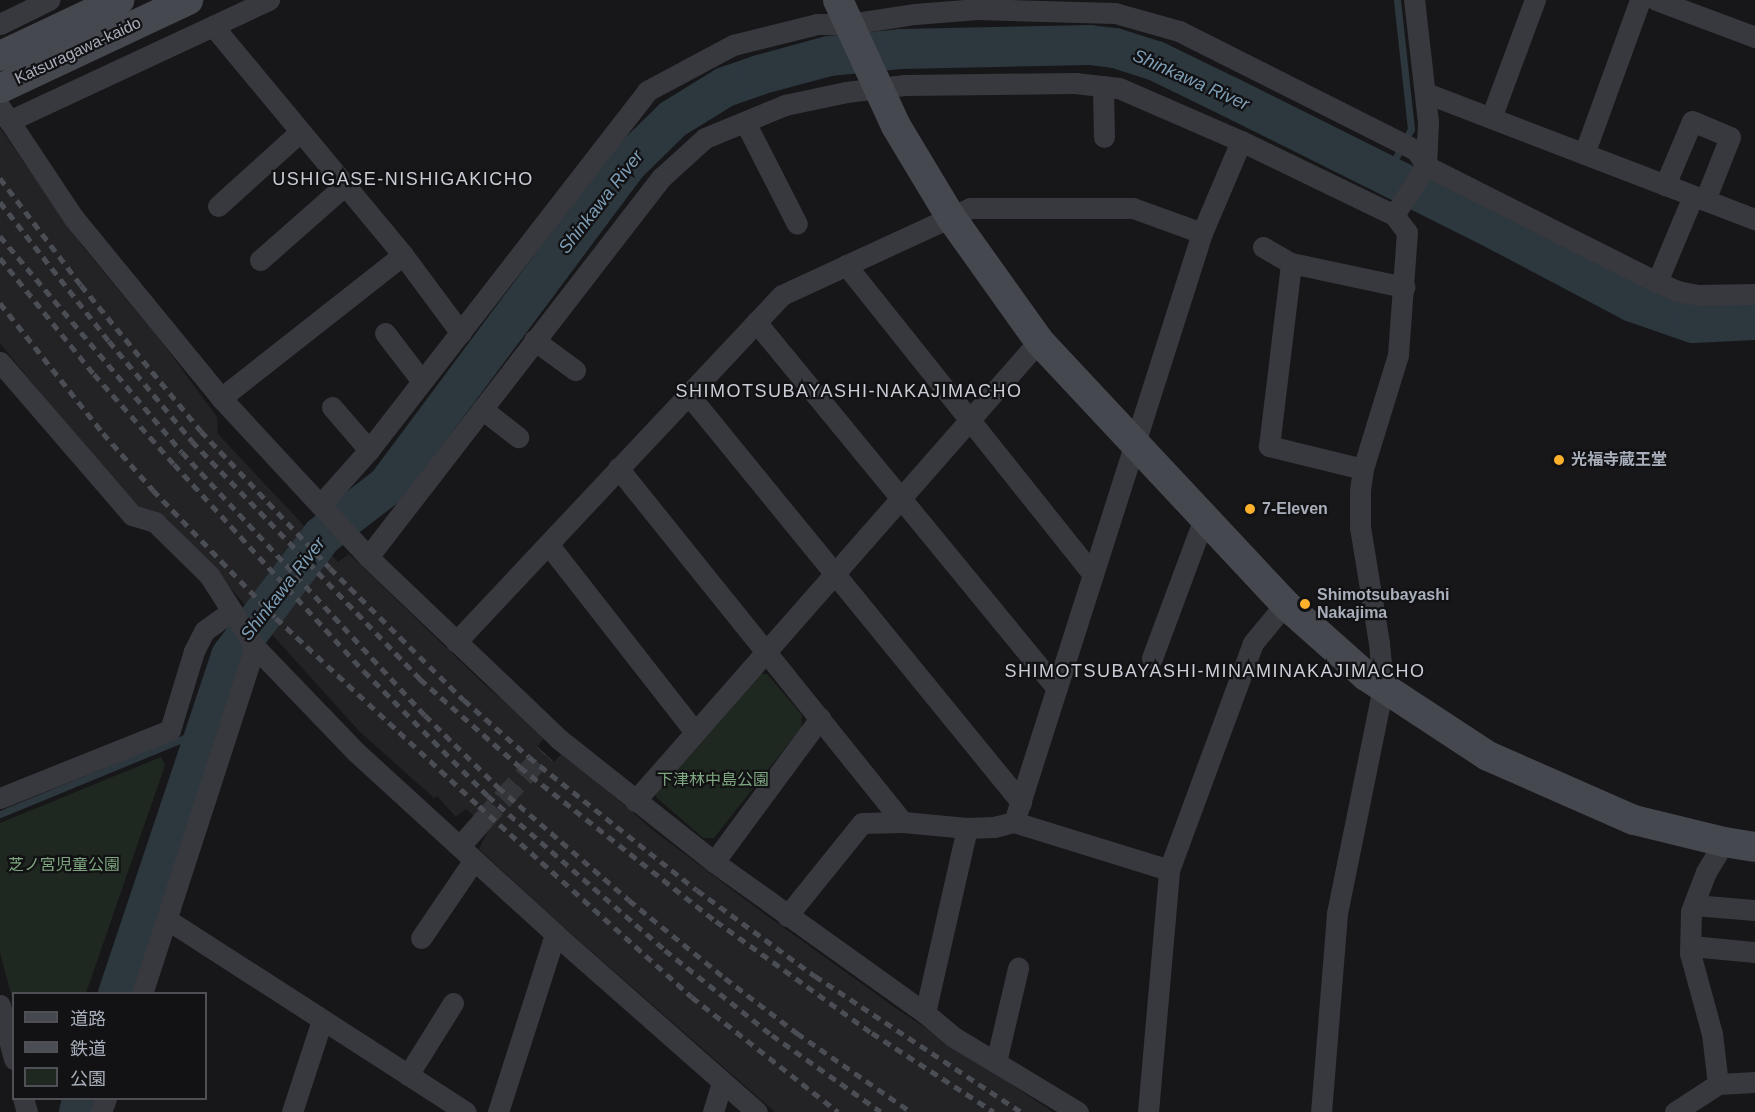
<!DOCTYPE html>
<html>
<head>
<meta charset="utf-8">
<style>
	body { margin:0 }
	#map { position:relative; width:1755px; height:1112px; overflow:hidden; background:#171719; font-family:Helvetica,"Noto Sans JP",sans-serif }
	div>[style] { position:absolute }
	.built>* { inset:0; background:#232326 }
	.green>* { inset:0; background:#1f2820 }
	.stream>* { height:7px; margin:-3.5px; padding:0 3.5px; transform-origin:3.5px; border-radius:3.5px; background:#2c373e }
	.river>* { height:40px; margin:-20px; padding:0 20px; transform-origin:20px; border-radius:20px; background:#2c373e }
	.street-tunnel>* { height:21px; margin-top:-10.5px; transform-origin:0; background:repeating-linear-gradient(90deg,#343539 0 21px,transparent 0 31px) }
	.street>* { height:21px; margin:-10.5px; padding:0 10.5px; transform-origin:10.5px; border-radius:10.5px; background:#38393e }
	.secondary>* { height:30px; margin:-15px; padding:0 15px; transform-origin:15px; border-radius:15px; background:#46484f }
	.rail>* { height:4.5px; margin-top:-2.25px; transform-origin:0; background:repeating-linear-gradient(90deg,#4b4d54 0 8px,transparent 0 14px) }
	.dots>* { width:16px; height:16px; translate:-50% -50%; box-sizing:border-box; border:3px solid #121214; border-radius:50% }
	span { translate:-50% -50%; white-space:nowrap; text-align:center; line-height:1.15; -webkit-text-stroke:4.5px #121214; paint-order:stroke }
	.street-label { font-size:16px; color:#a8aeba }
	.poi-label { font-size:16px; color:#a8aeba; font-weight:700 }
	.left { translate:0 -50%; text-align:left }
	.park-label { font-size:16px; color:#7ea680 }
	.water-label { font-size:18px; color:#7e9eb6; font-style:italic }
	.neighbourhood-label { font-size:18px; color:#cacdd5; letter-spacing:1.5px }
	.legend { position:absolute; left:12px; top:992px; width:195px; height:108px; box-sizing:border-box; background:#121214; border:2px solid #4e5056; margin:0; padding:8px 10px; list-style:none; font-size:18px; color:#a8aeba }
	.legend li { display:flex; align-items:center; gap:12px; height:30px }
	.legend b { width:30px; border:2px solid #4e5056 }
</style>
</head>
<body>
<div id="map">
	<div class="built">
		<div style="clip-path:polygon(0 128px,83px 247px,164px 345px,217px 417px,218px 434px,338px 562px,349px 554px,484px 684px,545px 737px,537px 747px,554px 762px,563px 752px,654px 831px,766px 915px,897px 1009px,1053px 1112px,775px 1112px,559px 923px,479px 849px,489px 829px,466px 809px,456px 817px,437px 796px,434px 798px,360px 732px,167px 518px,140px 508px,62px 420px,0 343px)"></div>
	</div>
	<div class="green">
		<div style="clip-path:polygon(757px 674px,767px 674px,802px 715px,801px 728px,714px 838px,703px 838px,656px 797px,657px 787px)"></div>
		<div style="clip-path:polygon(161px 757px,165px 765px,86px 993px,14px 994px,13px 1001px,0 953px,0 823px)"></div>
	</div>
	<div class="stream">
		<div style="left:1386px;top:176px;width:53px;rotate:-62deg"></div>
		<div style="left:1411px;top:129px;width:130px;rotate:-96.2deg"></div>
		<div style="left:0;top:814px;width:223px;rotate:-22.4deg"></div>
	</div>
	<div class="river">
		<div style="left:118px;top:994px;width:356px;rotate:-71.5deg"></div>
		<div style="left:231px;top:656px;width:151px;rotate:-52.8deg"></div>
		<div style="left:322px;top:536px;width:82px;rotate:-37.6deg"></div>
		<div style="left:387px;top:486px;width:402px;rotate:-53.3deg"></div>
		<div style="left:627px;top:164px;width:64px;rotate:-44.4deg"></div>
		<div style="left:673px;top:119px;width:61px;rotate:-31.6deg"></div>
		<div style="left:725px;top:87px;width:36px;rotate:-19deg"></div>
		<div style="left:759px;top:75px;width:73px;rotate:-15.2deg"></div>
		<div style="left:829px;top:56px;width:71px;rotate:-5.6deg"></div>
		<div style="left:900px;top:49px;width:190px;rotate:-1.2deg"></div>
		<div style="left:1090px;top:45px;width:25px;rotate:7deg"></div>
		<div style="left:1115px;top:48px;width:43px;rotate:17.6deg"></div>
		<div style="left:1156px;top:61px;width:80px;rotate:25.9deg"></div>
		<div style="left:1228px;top:96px;width:283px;rotate:26.5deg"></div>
		<div style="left:1481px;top:222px;width:172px;rotate:27.8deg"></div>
		<div style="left:1633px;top:302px;width:64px;rotate:19.3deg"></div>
		<div style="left:1693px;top:323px;width:62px;rotate:-2.8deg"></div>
		<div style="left:79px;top:1112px;width:15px;rotate:-74deg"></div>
	</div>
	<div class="street-tunnel">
		<div style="left:481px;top:822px;width:94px;rotate:-47.2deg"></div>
	</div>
	<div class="street">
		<div style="left:1656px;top:0;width:106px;rotate:20.5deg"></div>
		<div style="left:0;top:24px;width:55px;rotate:-26.1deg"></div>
		<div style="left:213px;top:26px;width:298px;rotate:50.3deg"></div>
		<div style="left:403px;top:255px;width:97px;rotate:53.4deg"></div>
		<div style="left:1103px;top:86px;width:51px;rotate:88.9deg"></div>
		<div style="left:1426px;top:93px;width:352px;rotate:21deg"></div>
		<div style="left:0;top:107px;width:132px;rotate:56.4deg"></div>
		<div style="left:73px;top:217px;width:234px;rotate:50.7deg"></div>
		<div style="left:221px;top:398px;width:217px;rotate:47.2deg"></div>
		<div style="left:368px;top:557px;width:264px;rotate:43.6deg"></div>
		<div style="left:559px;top:739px;width:198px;rotate:38.4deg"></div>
		<div style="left:714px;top:862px;width:259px;rotate:35.6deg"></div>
		<div style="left:925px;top:1013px;width:35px;rotate:40deg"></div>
		<div style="left:952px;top:1036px;width:147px;rotate:31.1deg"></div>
		<div style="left:1491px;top:118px;width:126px;rotate:-69.6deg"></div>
		<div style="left:9px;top:121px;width:287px;rotate:-25deg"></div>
		<div style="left:745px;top:122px;width:114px;rotate:63deg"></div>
		<div style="left:1584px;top:154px;width:164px;rotate:-70deg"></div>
		<div style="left:1665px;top:185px;width:69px;rotate:-67.1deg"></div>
		<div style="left:1692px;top:121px;width:41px;rotate:22.8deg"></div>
		<div style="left:1730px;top:137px;width:68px;rotate:111.6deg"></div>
		<div style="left:218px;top:206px;width:110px;rotate:-42.1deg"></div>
		<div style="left:1394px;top:215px;width:59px;rotate:-56.9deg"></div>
		<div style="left:1426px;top:166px;width:44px;rotate:-87.4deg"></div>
		<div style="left:1428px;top:122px;width:123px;rotate:-96.5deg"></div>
		<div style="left:1263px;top:247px;width:32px;rotate:30deg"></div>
		<div style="left:260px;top:260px;width:113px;rotate:-41.4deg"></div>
		<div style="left:846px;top:265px;width:396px;rotate:51.4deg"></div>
		<div style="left:1657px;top:282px;width:93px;rotate:-67.3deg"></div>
		<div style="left:756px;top:322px;width:474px;rotate:50.6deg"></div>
		<div style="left:385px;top:333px;width:59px;rotate:52.5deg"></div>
		<div style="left:534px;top:340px;width:51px;rotate:36.2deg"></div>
		<div style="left:0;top:362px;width:202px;rotate:49.2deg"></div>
		<div style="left:132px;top:515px;width:24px;rotate:17deg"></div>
		<div style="left:155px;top:522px;width:76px;rotate:44.5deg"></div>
		<div style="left:209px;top:575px;width:85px;rotate:57.4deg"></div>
		<div style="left:255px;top:647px;width:146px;rotate:46.1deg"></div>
		<div style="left:356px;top:752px;width:270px;rotate:42.4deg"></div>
		<div style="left:555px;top:934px;width:269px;rotate:41.4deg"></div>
		<div style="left:688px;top:394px;width:527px;rotate:50.78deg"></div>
		<div style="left:221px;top:398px;width:231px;rotate:-38.2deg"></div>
		<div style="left:332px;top:407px;width:57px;rotate:49.3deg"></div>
		<div style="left:482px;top:409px;width:46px;rotate:37.9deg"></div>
		<div style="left:618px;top:468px;width:454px;rotate:51.2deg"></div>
		<div style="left:1363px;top:469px;width:97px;rotate:-166.3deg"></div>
		<div style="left:1269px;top:446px;width:184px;rotate:-83.1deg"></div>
		<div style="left:1291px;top:263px;width:116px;rotate:12deg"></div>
		<div style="left:321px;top:504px;width:72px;rotate:-48.4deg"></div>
		<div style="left:369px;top:450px;width:454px;rotate:-52.2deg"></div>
		<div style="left:647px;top:91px;width:98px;rotate:-28.1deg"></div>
		<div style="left:733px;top:45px;width:87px;rotate:-14deg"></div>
		<div style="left:817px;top:24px;width:32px"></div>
		<div style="left:849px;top:24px;width:67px;rotate:-8.6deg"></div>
		<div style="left:915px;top:14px;width:62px;rotate:-4.6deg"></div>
		<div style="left:977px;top:9px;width:138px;rotate:1.7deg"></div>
		<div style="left:1115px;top:13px;width:66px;rotate:15.7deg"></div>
		<div style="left:1179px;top:31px;width:265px;rotate:26.7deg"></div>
		<div style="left:1416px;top:150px;width:19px;rotate:58deg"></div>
		<div style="left:1426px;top:166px;width:258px;rotate:26.7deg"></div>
		<div style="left:1657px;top:282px;width:22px;rotate:24deg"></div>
		<div style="left:1677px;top:291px;width:20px;rotate:11deg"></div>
		<div style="left:1697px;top:295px;width:58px;rotate:-1deg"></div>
		<div style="left:548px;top:544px;width:239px;rotate:52deg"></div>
		<div style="left:368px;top:557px;width:480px;rotate:-52.3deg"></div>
		<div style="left:662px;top:177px;width:58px;rotate:-42.2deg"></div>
		<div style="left:705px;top:138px;width:87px;rotate:-22.4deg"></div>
		<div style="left:785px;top:105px;width:62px;rotate:-12deg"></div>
		<div style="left:846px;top:92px;width:59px;rotate:-6.8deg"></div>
		<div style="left:905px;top:85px;width:170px;rotate:-0.7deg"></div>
		<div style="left:1075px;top:83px;width:44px;rotate:6.5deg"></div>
		<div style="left:1119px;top:88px;width:133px;rotate:23.5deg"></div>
		<div style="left:1241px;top:141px;width:170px;rotate:25.8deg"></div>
		<div style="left:1394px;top:215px;width:21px;rotate:53deg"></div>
		<div style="left:1407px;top:232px;width:123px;rotate:94.2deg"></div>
		<div style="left:1398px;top:355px;width:119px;rotate:107.1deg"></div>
		<div style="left:1363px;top:469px;width:22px;rotate:98deg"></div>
		<div style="left:1360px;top:491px;width:36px;rotate:90deg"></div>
		<div style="left:1360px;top:527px;width:118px;rotate:80.7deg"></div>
		<div style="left:1379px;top:643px;width:44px;rotate:84.8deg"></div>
		<div style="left:1383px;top:687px;width:232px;rotate:101.5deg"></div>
		<div style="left:1337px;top:914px;width:199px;rotate:94.6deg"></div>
		<div style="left:456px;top:642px;width:476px;rotate:-46.8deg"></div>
		<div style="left:782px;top:295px;width:207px;rotate:-24.8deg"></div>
		<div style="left:970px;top:208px;width:163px"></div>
		<div style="left:1133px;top:208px;width:73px;rotate:19.9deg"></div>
		<div style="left:1152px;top:658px;width:149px;rotate:-69.6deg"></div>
		<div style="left:0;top:798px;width:183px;rotate:-21.8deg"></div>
		<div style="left:170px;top:730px;width:83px;rotate:-73.1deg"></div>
		<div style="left:194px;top:651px;width:22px;rotate:-63deg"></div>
		<div style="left:204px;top:631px;width:32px;rotate:-36deg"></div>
		<div style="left:635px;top:801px;width:612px;rotate:-48.71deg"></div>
		<div style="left:1014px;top:822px;width:618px;rotate:-72.3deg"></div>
		<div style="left:1202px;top:233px;width:100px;rotate:-67deg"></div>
		<div style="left:460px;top:846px;width:32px;rotate:-49deg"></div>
		<div style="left:714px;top:862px;width:179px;rotate:-53.6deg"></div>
		<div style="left:1694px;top:905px;width:61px;rotate:4.7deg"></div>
		<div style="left:787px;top:916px;width:119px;rotate:-51.1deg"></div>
		<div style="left:862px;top:823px;width:41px;rotate:-1.4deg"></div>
		<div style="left:903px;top:822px;width:64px;rotate:5.4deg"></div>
		<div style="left:967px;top:828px;width:27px;rotate:-2deg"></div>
		<div style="left:994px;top:827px;width:21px;rotate:-14deg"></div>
		<div style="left:1014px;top:822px;width:162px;rotate:17.2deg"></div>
		<div style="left:168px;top:920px;width:354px;rotate:32.8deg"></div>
		<div style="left:421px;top:938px;width:94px;rotate:-55.8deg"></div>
		<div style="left:1691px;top:946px;width:64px;rotate:5.4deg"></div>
		<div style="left:142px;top:994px;width:365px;rotate:-72deg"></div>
		<div style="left:0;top:1005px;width:56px;rotate:75.5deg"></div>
		<div style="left:925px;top:1013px;width:190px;rotate:-77.2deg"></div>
		<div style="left:996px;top:1062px;width:97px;rotate:-76.8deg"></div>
		<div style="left:408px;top:1075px;width:85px;rotate:-58deg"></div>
		<div style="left:1718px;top:1084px;width:50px;rotate:-96.8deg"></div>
		<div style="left:1712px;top:1034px;width:84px;rotate:-105.2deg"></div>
		<div style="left:1690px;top:953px;width:42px;rotate:-88.6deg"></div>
		<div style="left:1691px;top:911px;width:42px;rotate:-69deg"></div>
		<div style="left:1706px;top:872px;width:35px;rotate:-59deg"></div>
		<div style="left:23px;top:1098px;width:15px;rotate:74deg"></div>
		<div style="left:101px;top:1112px;width:15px;rotate:-70deg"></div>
		<div style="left:292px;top:1112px;width:97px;rotate:-71.9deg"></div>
		<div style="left:498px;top:1112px;width:187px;rotate:-72.2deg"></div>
		<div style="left:713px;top:1112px;width:30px;rotate:-73deg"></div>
		<div style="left:1148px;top:1112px;width:243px;rotate:-85deg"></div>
		<div style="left:1169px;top:870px;width:242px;rotate:-69.7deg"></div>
		<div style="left:1253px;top:643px;width:50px;rotate:-50.6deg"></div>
		<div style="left:1675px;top:1112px;width:51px;rotate:-33.1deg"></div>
		<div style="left:1718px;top:1084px;width:37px;rotate:-3deg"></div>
	</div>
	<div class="secondary">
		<div style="left:838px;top:0;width:139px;rotate:65.3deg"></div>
		<div style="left:896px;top:126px;width:105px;rotate:59deg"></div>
		<div style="left:950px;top:216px;width:153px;rotate:54.5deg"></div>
		<div style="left:1039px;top:341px;width:360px;rotate:46.9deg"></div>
		<div style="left:1285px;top:604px;width:108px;rotate:41.6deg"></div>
		<div style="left:1366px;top:676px;width:146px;rotate:33.3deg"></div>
		<div style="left:1488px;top:756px;width:159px;rotate:23.7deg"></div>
		<div style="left:1634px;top:820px;width:93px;rotate:13.7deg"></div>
		<div style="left:1724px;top:842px;width:31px;rotate:9deg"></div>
		<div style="left:0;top:56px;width:132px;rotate:-25.2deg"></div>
		<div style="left:1px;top:88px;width:207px;rotate:-25.2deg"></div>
	</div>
	<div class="rail">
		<div style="left:0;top:178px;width:134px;rotate:52.9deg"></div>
		<div style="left:81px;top:285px;width:189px;rotate:50.6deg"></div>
		<div style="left:201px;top:431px;width:188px;rotate:46.7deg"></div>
		<div style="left:330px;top:568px;width:188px;rotate:44.6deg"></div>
		<div style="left:464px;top:700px;width:86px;rotate:41.2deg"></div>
		<div style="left:529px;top:757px;width:214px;rotate:38.4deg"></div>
		<div style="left:697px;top:890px;width:146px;rotate:36.1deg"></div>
		<div style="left:815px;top:976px;width:247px;rotate:33.4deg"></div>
		<div style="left:0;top:202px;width:177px;rotate:51.9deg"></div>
		<div style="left:109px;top:341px;width:130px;rotate:50.3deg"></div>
		<div style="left:192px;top:441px;width:330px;rotate:46.2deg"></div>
		<div style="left:420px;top:679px;width:133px;rotate:41.3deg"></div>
		<div style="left:520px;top:767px;width:249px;rotate:38.2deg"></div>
		<div style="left:716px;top:921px;width:192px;rotate:35.7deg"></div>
		<div style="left:872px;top:1033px;width:145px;rotate:32.9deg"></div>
		<div style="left:0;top:236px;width:282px;rotate:49.9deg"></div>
		<div style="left:182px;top:452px;width:358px;rotate:47.3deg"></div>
		<div style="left:425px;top:715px;width:103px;rotate:44.6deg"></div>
		<div style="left:498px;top:787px;width:173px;rotate:40.8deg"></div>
		<div style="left:629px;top:900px;width:124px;rotate:39.1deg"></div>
		<div style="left:725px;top:978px;width:91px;rotate:37.4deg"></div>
		<div style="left:797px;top:1033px;width:139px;rotate:34.7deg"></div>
		<div style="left:0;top:258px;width:149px;rotate:51deg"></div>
		<div style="left:94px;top:374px;width:120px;rotate:48.4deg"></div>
		<div style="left:174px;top:464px;width:281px;rotate:47.5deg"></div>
		<div style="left:364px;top:671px;width:176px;rotate:45.2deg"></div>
		<div style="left:488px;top:796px;width:235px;rotate:41deg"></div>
		<div style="left:665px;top:950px;width:137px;rotate:38.5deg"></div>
		<div style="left:772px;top:1035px;width:133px;rotate:35.2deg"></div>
		<div style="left:0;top:303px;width:166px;rotate:51.6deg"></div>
		<div style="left:103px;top:433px;width:76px;rotate:48.7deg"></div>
		<div style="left:153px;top:490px;width:178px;rotate:46.1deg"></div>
		<div style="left:276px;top:618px;width:277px;rotate:42.8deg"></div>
		<div style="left:479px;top:806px;width:286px;rotate:41.9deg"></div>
		<div style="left:692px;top:997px;width:186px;rotate:38.2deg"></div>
	</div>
	<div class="dots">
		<div style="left:1559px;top:460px;background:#fcb02c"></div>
		<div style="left:1250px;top:509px;background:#fcb02c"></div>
		<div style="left:1305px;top:604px;background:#fcb02c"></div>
	</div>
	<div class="street-label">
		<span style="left:78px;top:51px;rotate:-25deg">Katsuragawa-kaido</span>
	</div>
	<div class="poi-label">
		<span class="left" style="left:1571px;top:460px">光福寺蔵王堂</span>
		<span class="left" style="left:1262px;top:509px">7-Eleven</span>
		<span class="left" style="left:1317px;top:604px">Shimotsubayashi<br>Nakajima</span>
	</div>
	<div class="park-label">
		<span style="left:713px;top:780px">下津林中島公園</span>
		<span style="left:64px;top:865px">芝ノ宮児童公園</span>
	</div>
	<div class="water-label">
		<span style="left:1191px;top:80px;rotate:24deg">Shinkawa River</span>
		<span style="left:601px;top:202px;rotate:-52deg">Shinkawa River</span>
		<span style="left:283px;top:589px;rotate:-52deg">Shinkawa River</span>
	</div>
	<div class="neighbourhood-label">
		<span style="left:403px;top:179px">USHIGASE-NISHIGAKICHO</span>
		<span style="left:849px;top:391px">SHIMOTSUBAYASHI-NAKAJIMACHO</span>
		<span style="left:1215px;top:671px">SHIMOTSUBAYASHI-MINAMINAKAJIMACHO</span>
	</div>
	<ul class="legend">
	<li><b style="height:8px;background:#46484f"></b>道路</li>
	<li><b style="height:8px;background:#4b4d54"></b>鉄道</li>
	<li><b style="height:16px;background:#1f2820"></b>公園</li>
	</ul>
</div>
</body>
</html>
